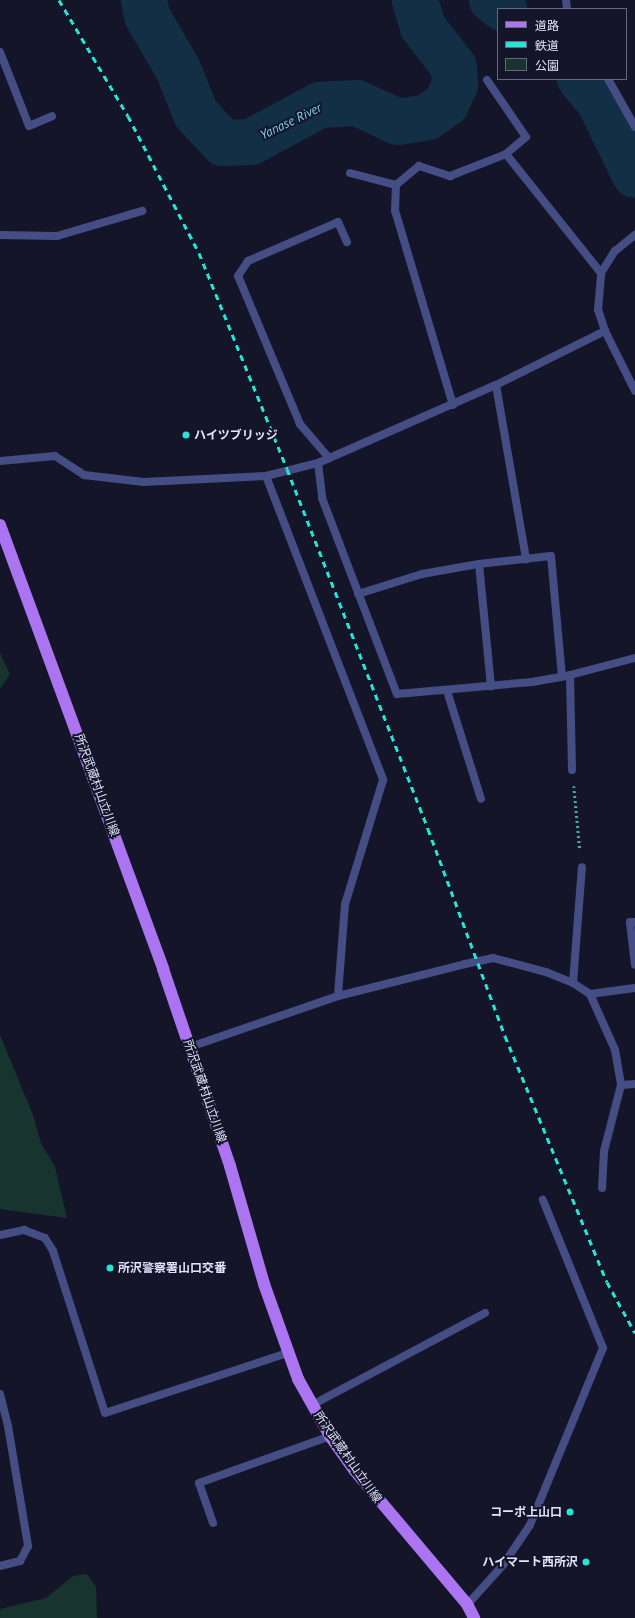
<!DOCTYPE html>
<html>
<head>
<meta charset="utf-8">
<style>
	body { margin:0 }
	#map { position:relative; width:635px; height:1618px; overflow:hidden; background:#15152a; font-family:"PT Sans","Noto Sans JP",sans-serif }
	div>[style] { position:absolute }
	.green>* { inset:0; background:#18342e }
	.river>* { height:46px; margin:-23px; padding:0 23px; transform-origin:23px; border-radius:23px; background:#122f46 }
	.path>* { height:2.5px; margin-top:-1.25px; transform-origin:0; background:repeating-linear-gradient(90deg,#3fb295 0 2px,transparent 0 5px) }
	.lane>* { height:8px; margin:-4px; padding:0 4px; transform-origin:4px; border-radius:4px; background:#454e84 }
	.street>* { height:8px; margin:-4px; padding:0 4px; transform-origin:4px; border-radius:4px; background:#454e84 }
	.primary>* { height:12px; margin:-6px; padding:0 6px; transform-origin:6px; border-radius:6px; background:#ab74f0 }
	.rail>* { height:3px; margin-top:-1.5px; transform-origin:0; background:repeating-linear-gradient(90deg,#22e7d6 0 6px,transparent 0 11px) }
	.dots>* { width:11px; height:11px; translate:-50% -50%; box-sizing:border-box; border:2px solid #15152a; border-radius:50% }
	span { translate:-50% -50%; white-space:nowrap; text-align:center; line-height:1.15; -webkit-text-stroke:4px #15152a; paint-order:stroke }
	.poi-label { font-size:12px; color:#e1e3fc; font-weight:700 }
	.left { translate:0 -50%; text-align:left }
	.right { translate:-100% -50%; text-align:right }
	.street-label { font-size:12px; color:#e1e3fc }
	.water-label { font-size:13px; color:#7bd0f0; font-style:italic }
	.legend { position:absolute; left:497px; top:8px; width:130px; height:72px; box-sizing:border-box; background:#15152a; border:1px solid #67677e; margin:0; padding:5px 7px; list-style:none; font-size:12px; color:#e1e3fc }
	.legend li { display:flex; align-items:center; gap:8px; height:20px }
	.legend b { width:20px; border:1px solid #67677e }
</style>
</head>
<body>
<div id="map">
	<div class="green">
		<div style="clip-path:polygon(0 653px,10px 674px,0 689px)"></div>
		<div style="clip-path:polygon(0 1035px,33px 1115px,41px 1143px,55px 1167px,67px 1218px,0 1209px)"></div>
		<div style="clip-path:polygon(87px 1574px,96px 1587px,97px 1618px,0 1618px,0 1609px,46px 1598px,73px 1576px)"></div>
	</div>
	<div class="river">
		<div style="left:144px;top:0;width:16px;rotate:79deg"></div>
		<div style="left:147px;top:16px;width:61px;rotate:59.7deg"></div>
		<div style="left:178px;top:69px;width:48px;rotate:68.2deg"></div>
		<div style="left:196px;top:114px;width:40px;rotate:47deg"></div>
		<div style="left:223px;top:143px;width:28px;rotate:-2deg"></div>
		<div style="left:251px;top:142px;width:78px;rotate:-28.2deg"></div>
		<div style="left:320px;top:105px;width:37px;rotate:-3deg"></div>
		<div style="left:357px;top:103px;width:45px;rotate:24.9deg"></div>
		<div style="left:398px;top:122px;width:30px;rotate:-9deg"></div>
		<div style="left:428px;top:117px;width:22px;rotate:-36deg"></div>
		<div style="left:446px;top:104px;width:21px;rotate:-65deg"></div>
		<div style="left:455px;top:85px;width:18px;rotate:-93deg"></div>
		<div style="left:454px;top:67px;width:51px;rotate:-127.8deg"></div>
		<div style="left:423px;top:27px;width:28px;rotate:-107deg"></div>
		<div style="left:492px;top:0;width:15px;rotate:37deg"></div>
		<div style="left:580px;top:79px;width:29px;rotate:49deg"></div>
		<div style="left:599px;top:101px;width:82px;rotate:64.1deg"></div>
	</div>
	<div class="path">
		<div style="left:574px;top:786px;width:65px;rotate:84.7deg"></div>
	</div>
	<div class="lane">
		<div style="left:0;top:52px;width:79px;rotate:68.6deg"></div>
		<div style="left:29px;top:126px;width:25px;rotate:-23deg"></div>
		<div style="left:487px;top:80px;width:69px;rotate:55.6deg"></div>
		<div style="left:526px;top:137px;width:26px;rotate:140deg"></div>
		<div style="left:350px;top:173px;width:48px;rotate:14.6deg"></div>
		<div style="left:338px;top:222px;width:22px;rotate:66deg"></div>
		<div style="left:0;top:235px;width:57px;rotate:1deg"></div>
		<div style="left:57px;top:236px;width:89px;rotate:-16.4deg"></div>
		<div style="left:447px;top:691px;width:113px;rotate:72.5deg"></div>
		<div style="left:573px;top:983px;width:116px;rotate:-85.6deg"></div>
		<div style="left:213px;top:1523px;width:42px;rotate:-109.3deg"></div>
		<div style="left:199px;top:1483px;width:139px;rotate:-19.7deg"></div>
	</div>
	<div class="street">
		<div style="left:566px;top:0;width:9px;rotate:84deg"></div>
		<div style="left:608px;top:79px;width:55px;rotate:60.6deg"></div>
		<div style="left:605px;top:331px;width:67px;rotate:63.4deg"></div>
		<div style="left:496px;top:385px;width:177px;rotate:80.2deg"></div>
		<div style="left:453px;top:405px;width:202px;rotate:-106.6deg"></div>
		<div style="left:395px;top:211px;width:26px;rotate:-88deg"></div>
		<div style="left:396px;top:185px;width:30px;rotate:-40deg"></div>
		<div style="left:419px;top:166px;width:33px;rotate:18deg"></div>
		<div style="left:450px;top:176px;width:60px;rotate:-21.4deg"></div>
		<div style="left:506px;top:154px;width:152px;rotate:51.4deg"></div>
		<div style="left:329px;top:458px;width:45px;rotate:-130.5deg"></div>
		<div style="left:300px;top:424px;width:160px;rotate:-112.7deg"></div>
		<div style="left:238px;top:276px;width:18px;rotate:-56deg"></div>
		<div style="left:248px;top:261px;width:98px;rotate:-23.4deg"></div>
		<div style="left:0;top:461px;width:55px;rotate:-5.2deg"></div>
		<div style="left:55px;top:456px;width:35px;rotate:33deg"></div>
		<div style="left:84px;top:475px;width:60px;rotate:6.7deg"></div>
		<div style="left:144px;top:482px;width:122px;rotate:-2.8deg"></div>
		<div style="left:266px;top:476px;width:54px;rotate:-14deg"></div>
		<div style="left:318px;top:463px;width:194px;rotate:-23.7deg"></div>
		<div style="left:496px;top:385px;width:122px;rotate:-26.4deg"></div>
		<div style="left:605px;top:331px;width:22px;rotate:-108deg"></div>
		<div style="left:598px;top:310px;width:37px;rotate:-85deg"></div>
		<div style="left:601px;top:273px;width:26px;rotate:-58deg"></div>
		<div style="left:615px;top:251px;width:26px;rotate:-39deg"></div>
		<div style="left:318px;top:463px;width:35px;rotate:83deg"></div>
		<div style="left:322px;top:498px;width:210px;rotate:69.1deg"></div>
		<div style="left:397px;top:694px;width:136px;rotate:-5.1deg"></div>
		<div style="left:532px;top:682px;width:39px;rotate:-10deg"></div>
		<div style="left:570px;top:675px;width:95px;rotate:88.8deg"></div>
		<div style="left:266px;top:476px;width:326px;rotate:68.9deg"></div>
		<div style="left:383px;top:780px;width:130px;rotate:107deg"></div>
		<div style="left:345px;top:904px;width:92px;rotate:94.4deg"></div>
		<div style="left:479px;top:564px;width:123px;rotate:84.4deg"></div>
		<div style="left:358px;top:594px;width:67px;rotate:-17.4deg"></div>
		<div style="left:422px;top:574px;width:58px;rotate:-10deg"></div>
		<div style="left:479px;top:564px;width:72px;rotate:-6.3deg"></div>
		<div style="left:551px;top:556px;width:121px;rotate:84.8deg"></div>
		<div style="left:570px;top:675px;width:67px;rotate:-14.7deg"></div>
		<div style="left:635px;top:922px;width:5px;rotate:180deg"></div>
		<div style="left:630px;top:922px;width:43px;rotate:83.4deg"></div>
		<div style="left:590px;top:994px;width:45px;rotate:-7.6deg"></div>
		<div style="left:190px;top:1047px;width:157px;rotate:-19deg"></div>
		<div style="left:338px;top:996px;width:131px;rotate:-14.1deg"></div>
		<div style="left:465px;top:964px;width:29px;rotate:-12deg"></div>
		<div style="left:493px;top:958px;width:55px;rotate:14.8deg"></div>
		<div style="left:546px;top:972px;width:29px;rotate:22deg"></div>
		<div style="left:573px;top:983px;width:20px;rotate:33deg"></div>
		<div style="left:590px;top:994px;width:61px;rotate:65.9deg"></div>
		<div style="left:615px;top:1050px;width:36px;rotate:80deg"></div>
		<div style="left:621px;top:1085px;width:68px;rotate:104.4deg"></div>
		<div style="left:604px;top:1151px;width:37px;rotate:93deg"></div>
		<div style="left:621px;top:1085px;width:14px;rotate:-4deg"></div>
		<div style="left:0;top:1235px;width:25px;rotate:-12deg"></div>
		<div style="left:24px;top:1230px;width:22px;rotate:21deg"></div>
		<div style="left:45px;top:1238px;width:15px;rotate:58deg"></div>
		<div style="left:53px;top:1251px;width:170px;rotate:72.2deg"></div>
		<div style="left:105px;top:1413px;width:192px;rotate:-18.2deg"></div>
		<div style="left:0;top:1394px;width:33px;rotate:76deg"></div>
		<div style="left:8px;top:1426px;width:122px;rotate:80.5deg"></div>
		<div style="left:28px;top:1546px;width:17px;rotate:118deg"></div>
		<div style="left:20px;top:1561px;width:21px;rotate:166deg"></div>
		<div style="left:312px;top:1405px;width:196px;rotate:-28deg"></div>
		<div style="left:467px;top:1605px;width:54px;rotate:-48deg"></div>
		<div style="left:503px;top:1565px;width:48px;rotate:-56deg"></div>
		<div style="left:530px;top:1525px;width:191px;rotate:-67.6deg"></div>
		<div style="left:603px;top:1348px;width:160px;rotate:-112.1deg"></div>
	</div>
	<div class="primary">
		<div style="left:0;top:525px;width:473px;rotate:69.8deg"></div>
		<div style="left:163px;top:969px;width:208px;rotate:71.2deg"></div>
		<div style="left:230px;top:1166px;width:123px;rotate:73.9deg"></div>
		<div style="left:264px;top:1284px;width:101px;rotate:70.3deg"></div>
		<div style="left:298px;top:1379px;width:65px;rotate:60.7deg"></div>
		<div style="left:330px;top:1436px;width:43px;rotate:54.5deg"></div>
		<div style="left:355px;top:1471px;width:174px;rotate:49.9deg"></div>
		<div style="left:467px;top:1604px;width:16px;rotate:63deg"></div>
	</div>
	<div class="rail">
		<div style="left:59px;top:0;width:135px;rotate:59.3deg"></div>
		<div style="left:128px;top:116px;width:154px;rotate:62.6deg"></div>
		<div style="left:199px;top:253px;width:233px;rotate:67.8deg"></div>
		<div style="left:287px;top:469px;width:387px;rotate:68.6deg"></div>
		<div style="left:428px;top:829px;width:221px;rotate:69.6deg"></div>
		<div style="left:505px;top:1036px;width:266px;rotate:67.5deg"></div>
		<div style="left:607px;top:1282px;width:58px;rotate:61.2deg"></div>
	</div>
	<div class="dots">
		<div style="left:186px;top:435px;background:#22e7d6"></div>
		<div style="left:110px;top:1268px;background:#22e7d6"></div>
		<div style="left:570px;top:1512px;background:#22e7d6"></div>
		<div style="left:586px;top:1562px;background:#22e7d6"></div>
	</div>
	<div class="poi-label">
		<span class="left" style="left:194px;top:435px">ハイツブリッジ</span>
		<span class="left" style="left:118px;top:1268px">所沢警察署山口交番</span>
		<span class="right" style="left:562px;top:1512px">コーポ上山口</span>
		<span class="right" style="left:578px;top:1562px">ハイマート西所沢</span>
	</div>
	<div class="street-label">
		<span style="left:97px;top:785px;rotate:70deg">所沢武蔵村山立川線</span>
		<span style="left:205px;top:1091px;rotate:71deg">所沢武蔵村山立川線</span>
		<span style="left:348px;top:1457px;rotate:55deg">所沢武蔵村山立川線</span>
	</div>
	<div class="water-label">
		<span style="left:291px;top:122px;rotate:-26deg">Yanase River</span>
	</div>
	<ul class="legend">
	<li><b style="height:5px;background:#ab74f0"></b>道路</li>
	<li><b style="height:5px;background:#22e7d6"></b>鉄道</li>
	<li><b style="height:11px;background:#18342e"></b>公園</li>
	</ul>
</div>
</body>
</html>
